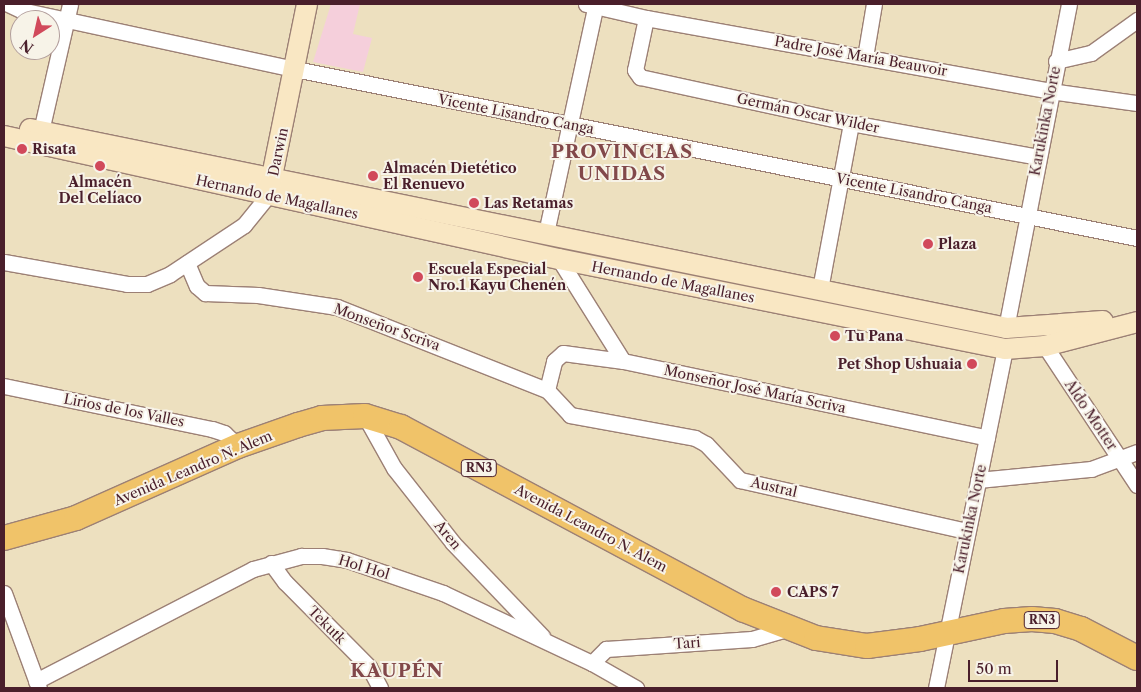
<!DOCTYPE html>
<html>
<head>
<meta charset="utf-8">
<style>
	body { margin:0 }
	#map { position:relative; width:1141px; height:692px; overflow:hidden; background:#ede0bf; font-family:"Libre Caslon Text",serif }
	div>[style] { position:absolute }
	.built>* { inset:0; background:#f5cfdb }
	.roads { filter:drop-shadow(1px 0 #9c8075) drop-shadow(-1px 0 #9c8075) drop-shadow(0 1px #9c8075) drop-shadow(0 -1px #9c8075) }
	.minor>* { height:15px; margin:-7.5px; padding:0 7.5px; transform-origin:7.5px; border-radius:7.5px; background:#fff }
	.secondary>* { height:20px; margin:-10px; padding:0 10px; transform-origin:10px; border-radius:10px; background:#f9e7c3 }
	.trunk>* { height:24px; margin:-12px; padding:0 12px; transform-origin:12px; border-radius:12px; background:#f0c369 }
	.dots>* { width:14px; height:14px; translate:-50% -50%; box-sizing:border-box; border:2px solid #f7f3e8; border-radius:50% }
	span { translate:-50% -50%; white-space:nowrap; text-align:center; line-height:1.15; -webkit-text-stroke:4px #f7f3e8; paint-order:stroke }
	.shield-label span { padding:1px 4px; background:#f7f3e8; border:1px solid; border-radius:4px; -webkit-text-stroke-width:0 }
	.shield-label { font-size:12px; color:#4a1f2b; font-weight:700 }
	.street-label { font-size:14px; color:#4a1f2b }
	.poi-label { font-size:14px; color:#4a1f2b; font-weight:700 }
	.left { translate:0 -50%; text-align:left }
	.right { translate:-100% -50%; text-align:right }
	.district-label { font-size:19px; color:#82484a; font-weight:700; letter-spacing:1px }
	.frame { position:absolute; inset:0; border:5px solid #4a1f2b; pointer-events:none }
	.north { position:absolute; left:10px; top:10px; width:50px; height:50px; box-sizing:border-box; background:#f7f3e8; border:1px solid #b29e9c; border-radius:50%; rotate:215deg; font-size:14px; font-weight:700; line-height:20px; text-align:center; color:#4a1f2b }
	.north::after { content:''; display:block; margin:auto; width:18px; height:22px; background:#d1495b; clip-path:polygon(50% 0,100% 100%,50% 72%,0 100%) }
	.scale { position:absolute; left:968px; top:660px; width:90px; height:22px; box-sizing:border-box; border:2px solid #4a1f2b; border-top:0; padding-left:6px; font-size:15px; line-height:18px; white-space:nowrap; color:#4a1f2b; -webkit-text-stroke:4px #f7f3e8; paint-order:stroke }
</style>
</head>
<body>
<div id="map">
	<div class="built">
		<div style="clip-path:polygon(331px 4px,360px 4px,353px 34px,372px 38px,363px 72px,313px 62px)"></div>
	</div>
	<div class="roads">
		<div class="minor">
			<div style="left:8px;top:4px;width:14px;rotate:25deg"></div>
			<div style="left:21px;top:10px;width:280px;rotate:12.2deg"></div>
			<div style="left:295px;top:69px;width:859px;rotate:11.35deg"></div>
			<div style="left:586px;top:4px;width:62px;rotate:13.1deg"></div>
			<div style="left:646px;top:18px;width:411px;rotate:10.2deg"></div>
			<div style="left:1050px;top:91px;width:88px;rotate:7.9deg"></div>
			<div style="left:646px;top:18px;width:53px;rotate:101.9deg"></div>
			<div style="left:635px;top:70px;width:9px;rotate:54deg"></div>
			<div style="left:640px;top:77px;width:216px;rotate:12.3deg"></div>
			<div style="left:851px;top:123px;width:190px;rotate:10.3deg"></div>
			<div style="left:865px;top:57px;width:54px;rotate:-80.4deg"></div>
			<div style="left:1056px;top:61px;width:36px;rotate:-13deg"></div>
			<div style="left:1091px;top:53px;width:57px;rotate:-35.7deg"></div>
			<div style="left:41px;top:131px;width:130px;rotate:-77.1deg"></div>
			<div style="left:546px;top:233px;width:234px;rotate:-77.7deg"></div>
			<div style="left:559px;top:259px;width:120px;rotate:57.9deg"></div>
			<div style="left:4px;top:262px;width:125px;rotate:10.1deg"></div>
			<div style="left:127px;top:284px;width:20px"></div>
			<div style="left:147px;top:284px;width:25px;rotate:-23deg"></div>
			<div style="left:170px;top:274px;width:89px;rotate:-33.5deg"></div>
			<div style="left:244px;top:225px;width:38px;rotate:-51deg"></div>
			<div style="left:187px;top:263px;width:25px;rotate:67deg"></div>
			<div style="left:197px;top:286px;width:11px;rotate:41deg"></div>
			<div style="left:205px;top:293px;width:53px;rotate:2.2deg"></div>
			<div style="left:258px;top:295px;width:80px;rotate:8.6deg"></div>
			<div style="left:337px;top:307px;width:226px;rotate:21.6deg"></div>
			<div style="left:547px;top:390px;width:34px;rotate:47deg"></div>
			<div style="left:570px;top:415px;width:127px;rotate:10.4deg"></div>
			<div style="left:695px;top:438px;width:13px;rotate:29deg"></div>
			<div style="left:706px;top:444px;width:50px;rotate:46.6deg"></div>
			<div style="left:740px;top:480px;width:232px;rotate:12.7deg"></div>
			<div style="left:820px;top:289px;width:169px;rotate:-79.4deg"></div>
			<div style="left:1006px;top:328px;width:330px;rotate:-79deg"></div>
			<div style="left:1045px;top:346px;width:167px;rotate:56.5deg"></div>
			<div style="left:4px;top:386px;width:212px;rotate:11.7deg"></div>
			<div style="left:212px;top:429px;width:13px;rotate:18deg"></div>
			<div style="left:224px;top:433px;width:19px;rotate:43deg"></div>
			<div style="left:547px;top:390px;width:30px;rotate:-76deg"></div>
			<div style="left:554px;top:361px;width:12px;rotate:-42deg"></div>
			<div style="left:563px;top:353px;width:61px;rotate:7.6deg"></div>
			<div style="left:623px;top:361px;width:372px;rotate:11.9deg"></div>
			<div style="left:365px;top:416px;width:60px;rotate:60.9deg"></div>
			<div style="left:394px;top:468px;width:95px;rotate:51.8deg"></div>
			<div style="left:453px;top:543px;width:129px;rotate:46.3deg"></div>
			<div style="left:978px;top:480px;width:114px;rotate:-5.6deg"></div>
			<div style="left:1091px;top:469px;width:49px;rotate:-20.3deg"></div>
			<div style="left:271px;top:563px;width:24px;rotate:54deg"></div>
			<div style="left:285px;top:582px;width:120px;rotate:45.3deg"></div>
			<div style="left:369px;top:667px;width:24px;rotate:62deg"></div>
			<div style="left:4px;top:593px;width:101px;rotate:69.8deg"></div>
			<div style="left:592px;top:663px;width:20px;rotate:-45deg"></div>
			<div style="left:606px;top:649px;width:146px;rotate:-3.9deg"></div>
			<div style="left:752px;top:639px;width:36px;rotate:-16deg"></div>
			<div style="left:36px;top:681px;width:244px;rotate:-27.3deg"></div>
			<div style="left:253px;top:569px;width:50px;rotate:-15.2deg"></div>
			<div style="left:301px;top:556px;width:21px"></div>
			<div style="left:322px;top:556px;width:25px;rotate:9deg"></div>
			<div style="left:347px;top:560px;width:102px;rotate:19deg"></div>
			<div style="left:443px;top:593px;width:165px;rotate:25.2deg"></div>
			<div style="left:592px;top:663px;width:51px;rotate:29.6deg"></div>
			<div style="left:936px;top:688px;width:346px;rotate:-78.5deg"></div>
		</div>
		<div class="secondary">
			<div style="left:30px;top:129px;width:996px;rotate:11.52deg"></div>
			<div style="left:1006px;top:328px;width:97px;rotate:-4.1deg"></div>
			<div style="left:4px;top:136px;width:568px;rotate:12.5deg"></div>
			<div style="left:559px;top:259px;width:455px;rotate:11.4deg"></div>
			<div style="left:1005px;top:349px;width:40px;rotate:-4.3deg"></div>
			<div style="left:1045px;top:346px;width:95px;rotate:-14.6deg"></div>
			<div style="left:269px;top:191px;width:191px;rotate:-78.5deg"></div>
		</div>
		<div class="trunk">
			<div style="left:4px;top:538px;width:75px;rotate:-15.5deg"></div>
			<div style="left:76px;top:518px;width:177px;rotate:-24deg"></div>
			<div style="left:238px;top:446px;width:64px;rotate:-19.3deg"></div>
			<div style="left:298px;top:425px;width:25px;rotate:-16deg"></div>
			<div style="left:322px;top:418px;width:43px;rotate:-2.7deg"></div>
			<div style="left:365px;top:416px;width:38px;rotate:17deg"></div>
			<div style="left:401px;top:427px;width:387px;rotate:28.1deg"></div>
			<div style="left:742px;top:609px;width:79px;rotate:21.4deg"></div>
			<div style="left:816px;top:638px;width:52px;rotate:8.9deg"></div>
			<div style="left:867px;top:646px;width:53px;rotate:-7.5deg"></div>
			<div style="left:920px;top:639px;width:86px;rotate:-12.1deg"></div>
			<div style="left:1004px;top:621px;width:28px;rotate:-4deg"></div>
			<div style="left:1032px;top:619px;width:23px;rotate:5deg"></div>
			<div style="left:1055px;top:621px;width:27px;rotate:17deg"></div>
			<div style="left:1081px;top:629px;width:63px;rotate:27.4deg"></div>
		</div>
	</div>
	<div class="dots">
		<div style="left:22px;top:149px;background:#d1495b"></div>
		<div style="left:100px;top:166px;background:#d1495b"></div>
		<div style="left:373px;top:176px;background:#d1495b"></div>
		<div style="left:474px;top:203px;background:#d1495b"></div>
		<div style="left:928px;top:244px;background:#d1495b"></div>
		<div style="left:418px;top:277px;background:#d1495b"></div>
		<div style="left:835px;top:336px;background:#d1495b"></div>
		<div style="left:972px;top:364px;background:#d1495b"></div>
		<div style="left:776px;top:592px;background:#d1495b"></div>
	</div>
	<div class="shield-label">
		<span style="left:479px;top:468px">RN3</span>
		<span style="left:1042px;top:620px">RN3</span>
	</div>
	<div class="street-label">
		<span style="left:861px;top:56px;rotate:10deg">Padre José María Beauvoir</span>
		<span style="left:808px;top:113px;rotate:12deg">Germán Oscar Wilder</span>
		<span style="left:516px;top:114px;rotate:11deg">Vicente Lisandro Canga</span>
		<span style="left:1045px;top:121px;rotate:-79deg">Karukinka Norte</span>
		<span style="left:278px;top:152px;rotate:-78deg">Darwin</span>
		<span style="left:914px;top:193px;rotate:11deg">Vicente Lisandro Canga</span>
		<span style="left:277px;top:197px;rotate:12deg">Hernando de Magallanes</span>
		<span style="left:673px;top:282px;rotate:11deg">Hernando de Magallanes</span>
		<span style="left:387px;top:327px;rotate:20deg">Monseñor Scriva</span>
		<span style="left:755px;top:389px;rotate:12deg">Monseñor José María Scriva</span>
		<span style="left:124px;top:410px;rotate:11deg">Lirios de los Valles</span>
		<span style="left:1091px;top:415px;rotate:56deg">Aldo Motter</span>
		<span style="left:193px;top:468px;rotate:-23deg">Avenida Leandro N. Alem</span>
		<span style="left:774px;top:487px;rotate:13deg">Austral</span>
		<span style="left:970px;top:519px;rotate:-78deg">Karukinka Norte</span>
		<span style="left:591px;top:528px;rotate:28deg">Avenida Leandro N. Alem</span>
		<span style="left:448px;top:535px;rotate:50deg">Aren</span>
		<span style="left:364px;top:567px;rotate:17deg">Hol Hol</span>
		<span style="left:327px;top:625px;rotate:45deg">Tekutk</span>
		<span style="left:687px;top:643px;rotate:-4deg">Tari</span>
	</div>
	<div class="poi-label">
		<span class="left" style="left:32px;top:149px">Risata</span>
		<span class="left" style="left:383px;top:176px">Almacén Dietético<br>El Renuevo</span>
		<span style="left:100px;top:190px">Almacén<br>Del Celíaco</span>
		<span class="left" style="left:484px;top:203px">Las Retamas</span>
		<span class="left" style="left:938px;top:244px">Plaza</span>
		<span class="left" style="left:428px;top:277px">Escuela Especial<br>Nro.1 Kayu Chenén</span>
		<span class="left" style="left:845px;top:336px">Tu Pana</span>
		<span class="right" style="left:962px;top:364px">Pet Shop Ushuaia</span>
		<span class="left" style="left:787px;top:592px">CAPS 7</span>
	</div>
	<div class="district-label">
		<span style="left:622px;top:163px">PROVINCIAS<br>UNIDAS</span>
		<span style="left:397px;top:671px">KAUPÉN</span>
	</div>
	<div class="frame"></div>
	<div class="north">N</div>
	<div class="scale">50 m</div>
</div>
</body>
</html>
